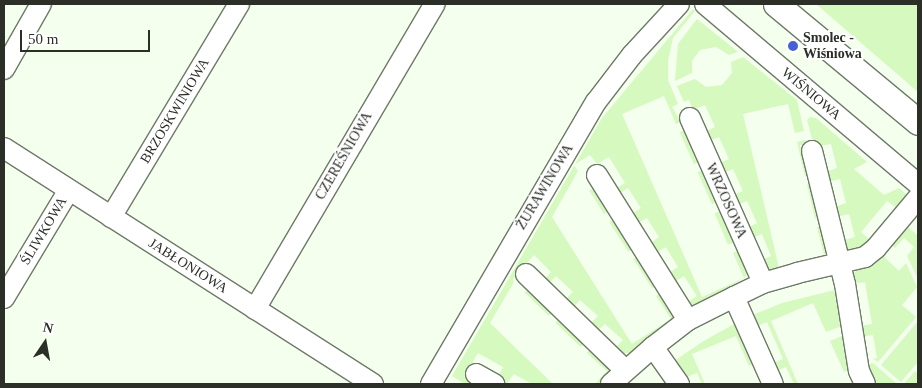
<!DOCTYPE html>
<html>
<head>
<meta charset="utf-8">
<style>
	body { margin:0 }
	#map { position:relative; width:922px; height:388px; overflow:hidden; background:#f4ffed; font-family:Georgia,serif }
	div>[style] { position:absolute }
	.green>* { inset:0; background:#d5f9bf; transform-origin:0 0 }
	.roads { filter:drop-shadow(1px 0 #6f7969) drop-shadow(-1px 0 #6f7969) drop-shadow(0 1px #6f7969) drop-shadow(0 -1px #6f7969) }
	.minor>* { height:20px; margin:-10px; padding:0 10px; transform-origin:10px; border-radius:10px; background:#fff }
	.tertiary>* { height:25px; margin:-12.5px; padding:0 12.5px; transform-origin:12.5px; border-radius:12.5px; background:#fff }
	.dots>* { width:14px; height:14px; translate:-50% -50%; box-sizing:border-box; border:2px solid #fff; border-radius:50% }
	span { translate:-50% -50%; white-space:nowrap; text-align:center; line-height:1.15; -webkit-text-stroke:4px #fff; paint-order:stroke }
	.poi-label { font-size:14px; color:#2b2f28; font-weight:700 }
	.left { translate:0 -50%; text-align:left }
	.street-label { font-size:14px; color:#2b2f28 }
	.frame { position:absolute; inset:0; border:5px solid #2b2f28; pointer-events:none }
	.north { position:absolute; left:20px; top:318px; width:50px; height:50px; -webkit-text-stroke:4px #fff; paint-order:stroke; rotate:12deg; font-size:14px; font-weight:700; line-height:20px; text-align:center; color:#2b2f28 }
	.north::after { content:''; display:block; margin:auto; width:18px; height:22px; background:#2b2f28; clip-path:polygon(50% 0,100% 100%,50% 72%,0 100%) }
	.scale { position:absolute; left:20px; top:30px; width:130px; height:22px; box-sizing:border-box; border:2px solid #2b2f28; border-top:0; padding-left:6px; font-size:15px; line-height:18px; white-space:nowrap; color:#2b2f28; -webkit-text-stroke:4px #fff; paint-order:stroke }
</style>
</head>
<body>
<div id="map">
	<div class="green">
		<div style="clip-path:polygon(816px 4px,918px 4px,918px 92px)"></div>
		<div style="clip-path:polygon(693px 9px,695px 11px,673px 38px,668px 61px,668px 80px,678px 104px,672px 107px,681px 122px,676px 124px,664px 96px,622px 114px,702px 297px,744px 278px,733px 253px,740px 249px,748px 272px,746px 276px,744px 278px,700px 304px,695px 306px,686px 303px,697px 296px,684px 276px,673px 283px,667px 274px,678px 267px,666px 247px,654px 254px,648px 245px,659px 237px,647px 218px,636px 224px,630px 215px,641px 208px,628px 188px,617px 195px,614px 190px,625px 183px,609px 157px,597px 164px,590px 155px,574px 165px,578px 171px,552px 217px,632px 344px,671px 319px,656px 296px,663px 292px,673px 318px,671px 319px,630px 353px,620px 353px,614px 349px,623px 340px,605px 324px,596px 332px,589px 325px,598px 316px,580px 300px,572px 309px,564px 301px,573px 292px,556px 276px,547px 285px,543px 281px,551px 272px,534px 255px,513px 279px,514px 282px,490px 323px,553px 384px,532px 384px,514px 374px,506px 384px,497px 379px,503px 367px,478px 353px,464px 377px,479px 384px,465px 384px,452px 376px,602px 118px)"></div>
		<div style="clip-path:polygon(697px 19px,738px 52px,729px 55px,716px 47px,700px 50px,692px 61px,692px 73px,675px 81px,678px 44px)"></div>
		<div style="clip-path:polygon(743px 57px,797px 100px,804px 131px,795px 133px,788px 104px,743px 114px,779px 268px,767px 272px,759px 261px,771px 256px,762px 234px,750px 239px,745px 229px,757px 223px,747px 201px,735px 206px,731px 196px,743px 191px,733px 169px,721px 174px,717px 164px,729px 159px,719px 137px,707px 142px,703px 133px,715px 127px,705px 105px,693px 110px,689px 100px,684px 102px,677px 86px,695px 79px,706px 87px,722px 85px,732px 73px,731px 62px)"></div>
		<div style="clip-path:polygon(810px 117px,816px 118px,867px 162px,854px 169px,884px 195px,899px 188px,906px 194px,898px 209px,887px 201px,861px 232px,871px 241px,865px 248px,850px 251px,842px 241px,855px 237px,849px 214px,836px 217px,834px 207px,846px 203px,840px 179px,827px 182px,825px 172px,837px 168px,831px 144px,819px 146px,817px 141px,813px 142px,807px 120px)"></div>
		<div style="left:687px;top:129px;width:35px;height:8px;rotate:66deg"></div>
		<div style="clip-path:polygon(805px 140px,806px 144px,800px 145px,803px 158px,812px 174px,805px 176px,797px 142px)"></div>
		<div style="left:705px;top:169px;width:35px;height:8px;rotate:66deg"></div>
		<div style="left:814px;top:183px;width:35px;height:7px;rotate:77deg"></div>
		<div style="clip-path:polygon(595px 189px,611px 210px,604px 214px,589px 190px)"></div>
		<div style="left:723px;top:210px;width:34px;height:9px;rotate:67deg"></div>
		<div style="left:616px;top:218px;width:35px;height:8px;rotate:57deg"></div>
		<div style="clip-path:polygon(906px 225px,918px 236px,918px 279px,907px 256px,914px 247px,904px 238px,895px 248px,890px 243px)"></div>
		<div style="clip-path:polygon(824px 226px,827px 252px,824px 255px,817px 227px)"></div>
		<div style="clip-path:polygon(881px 254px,899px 271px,906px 263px,917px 287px,902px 305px,916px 317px,878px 362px,873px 359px,877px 358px,873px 335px,861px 337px,859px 326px,872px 324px,865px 282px,852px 284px,852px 274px)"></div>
		<div style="left:639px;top:255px;width:35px;height:7px;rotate:57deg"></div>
		<div style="clip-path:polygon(839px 289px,845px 325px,826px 332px,813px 303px,771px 321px,798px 384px,794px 384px,786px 367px,774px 372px,771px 364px,783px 359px,767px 322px,755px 327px,750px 316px,782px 303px)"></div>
		<div style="clip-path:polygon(531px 290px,554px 311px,549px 316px,524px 292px)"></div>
		<div style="left:561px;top:317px;width:35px;height:8px;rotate:44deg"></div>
		<div style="clip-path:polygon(918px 321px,918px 362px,901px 382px,881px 365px)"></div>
		<div style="clip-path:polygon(738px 322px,756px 363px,749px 366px,736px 336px,692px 354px,705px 384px,702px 384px,697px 373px,684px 378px,673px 362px,702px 342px)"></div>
		<div style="clip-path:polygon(847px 334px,853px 368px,844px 372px,830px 341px)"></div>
		<div style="clip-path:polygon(592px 347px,609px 367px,609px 373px,600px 384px,595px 384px,607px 371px,587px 353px)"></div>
		<div style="clip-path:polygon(873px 363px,897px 384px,872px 384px,865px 365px)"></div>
		<div style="clip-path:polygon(915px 371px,918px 374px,918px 384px,904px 384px)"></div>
	</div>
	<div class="roads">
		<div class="minor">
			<div style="left:705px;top:4px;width:279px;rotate:40.2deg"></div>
			<div style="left:4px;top:69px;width:75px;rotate:-60.4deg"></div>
			<div style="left:690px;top:118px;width:180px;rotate:66.1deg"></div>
			<div style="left:4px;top:148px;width:438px;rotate:32.6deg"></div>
			<div style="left:812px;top:151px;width:137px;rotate:76.1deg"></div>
			<div style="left:845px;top:284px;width:88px;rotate:80.9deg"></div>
			<div style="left:859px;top:371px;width:14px;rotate:65deg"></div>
			<div style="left:597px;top:175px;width:171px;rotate:57.9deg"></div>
			<div style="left:111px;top:217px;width:249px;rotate:-59deg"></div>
			<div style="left:526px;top:274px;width:138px;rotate:44.1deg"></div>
			<div style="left:734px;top:297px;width:95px;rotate:65.9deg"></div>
			<div style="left:4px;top:298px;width:126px;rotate:-59deg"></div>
			<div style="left:255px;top:309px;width:354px;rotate:-59.5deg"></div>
			<div style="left:653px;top:347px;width:45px;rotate:54.9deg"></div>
			<div style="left:476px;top:374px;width:21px;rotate:29deg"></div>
			<div style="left:431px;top:384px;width:327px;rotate:-59.7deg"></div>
			<div style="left:596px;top:102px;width:59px;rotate:-52.5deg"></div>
			<div style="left:632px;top:55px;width:69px;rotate:-47.3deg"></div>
			<div style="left:611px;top:384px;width:56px;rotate:-41.4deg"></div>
			<div style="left:653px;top:347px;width:44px;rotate:-37.6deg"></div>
			<div style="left:688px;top:320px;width:51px;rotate:-26.6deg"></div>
			<div style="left:734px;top:297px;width:32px;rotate:-26deg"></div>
			<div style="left:763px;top:283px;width:35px;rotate:-16deg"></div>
			<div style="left:797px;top:273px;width:70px;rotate:-13.2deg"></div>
			<div style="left:865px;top:257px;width:14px;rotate:-39deg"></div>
			<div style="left:876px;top:248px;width:65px;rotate:-50deg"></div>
		</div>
		<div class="tertiary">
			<div style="left:776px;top:4px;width:185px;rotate:39.7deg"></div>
		</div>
	</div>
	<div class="dots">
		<div style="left:793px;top:46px;background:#4661d4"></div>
	</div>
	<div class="poi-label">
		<span class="left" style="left:803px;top:46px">Smolec -<br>Wiśniowa</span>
	</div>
	<div class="street-label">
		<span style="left:811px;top:94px;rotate:40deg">WIŚNIOWA</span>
		<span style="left:175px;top:111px;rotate:-59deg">BRZOSKWINIOWA</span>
		<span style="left:344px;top:156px;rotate:-60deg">CZEREŚNIOWA</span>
		<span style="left:545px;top:187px;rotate:-59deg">ŻURAWINOWA</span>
		<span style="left:726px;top:201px;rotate:66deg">WRZOSOWA</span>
		<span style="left:44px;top:231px;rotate:-59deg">ŚLIWKOWA</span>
		<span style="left:188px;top:266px;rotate:32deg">JABŁONIOWA</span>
	</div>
	<div class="frame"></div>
	<div class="north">N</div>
	<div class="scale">50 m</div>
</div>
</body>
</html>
